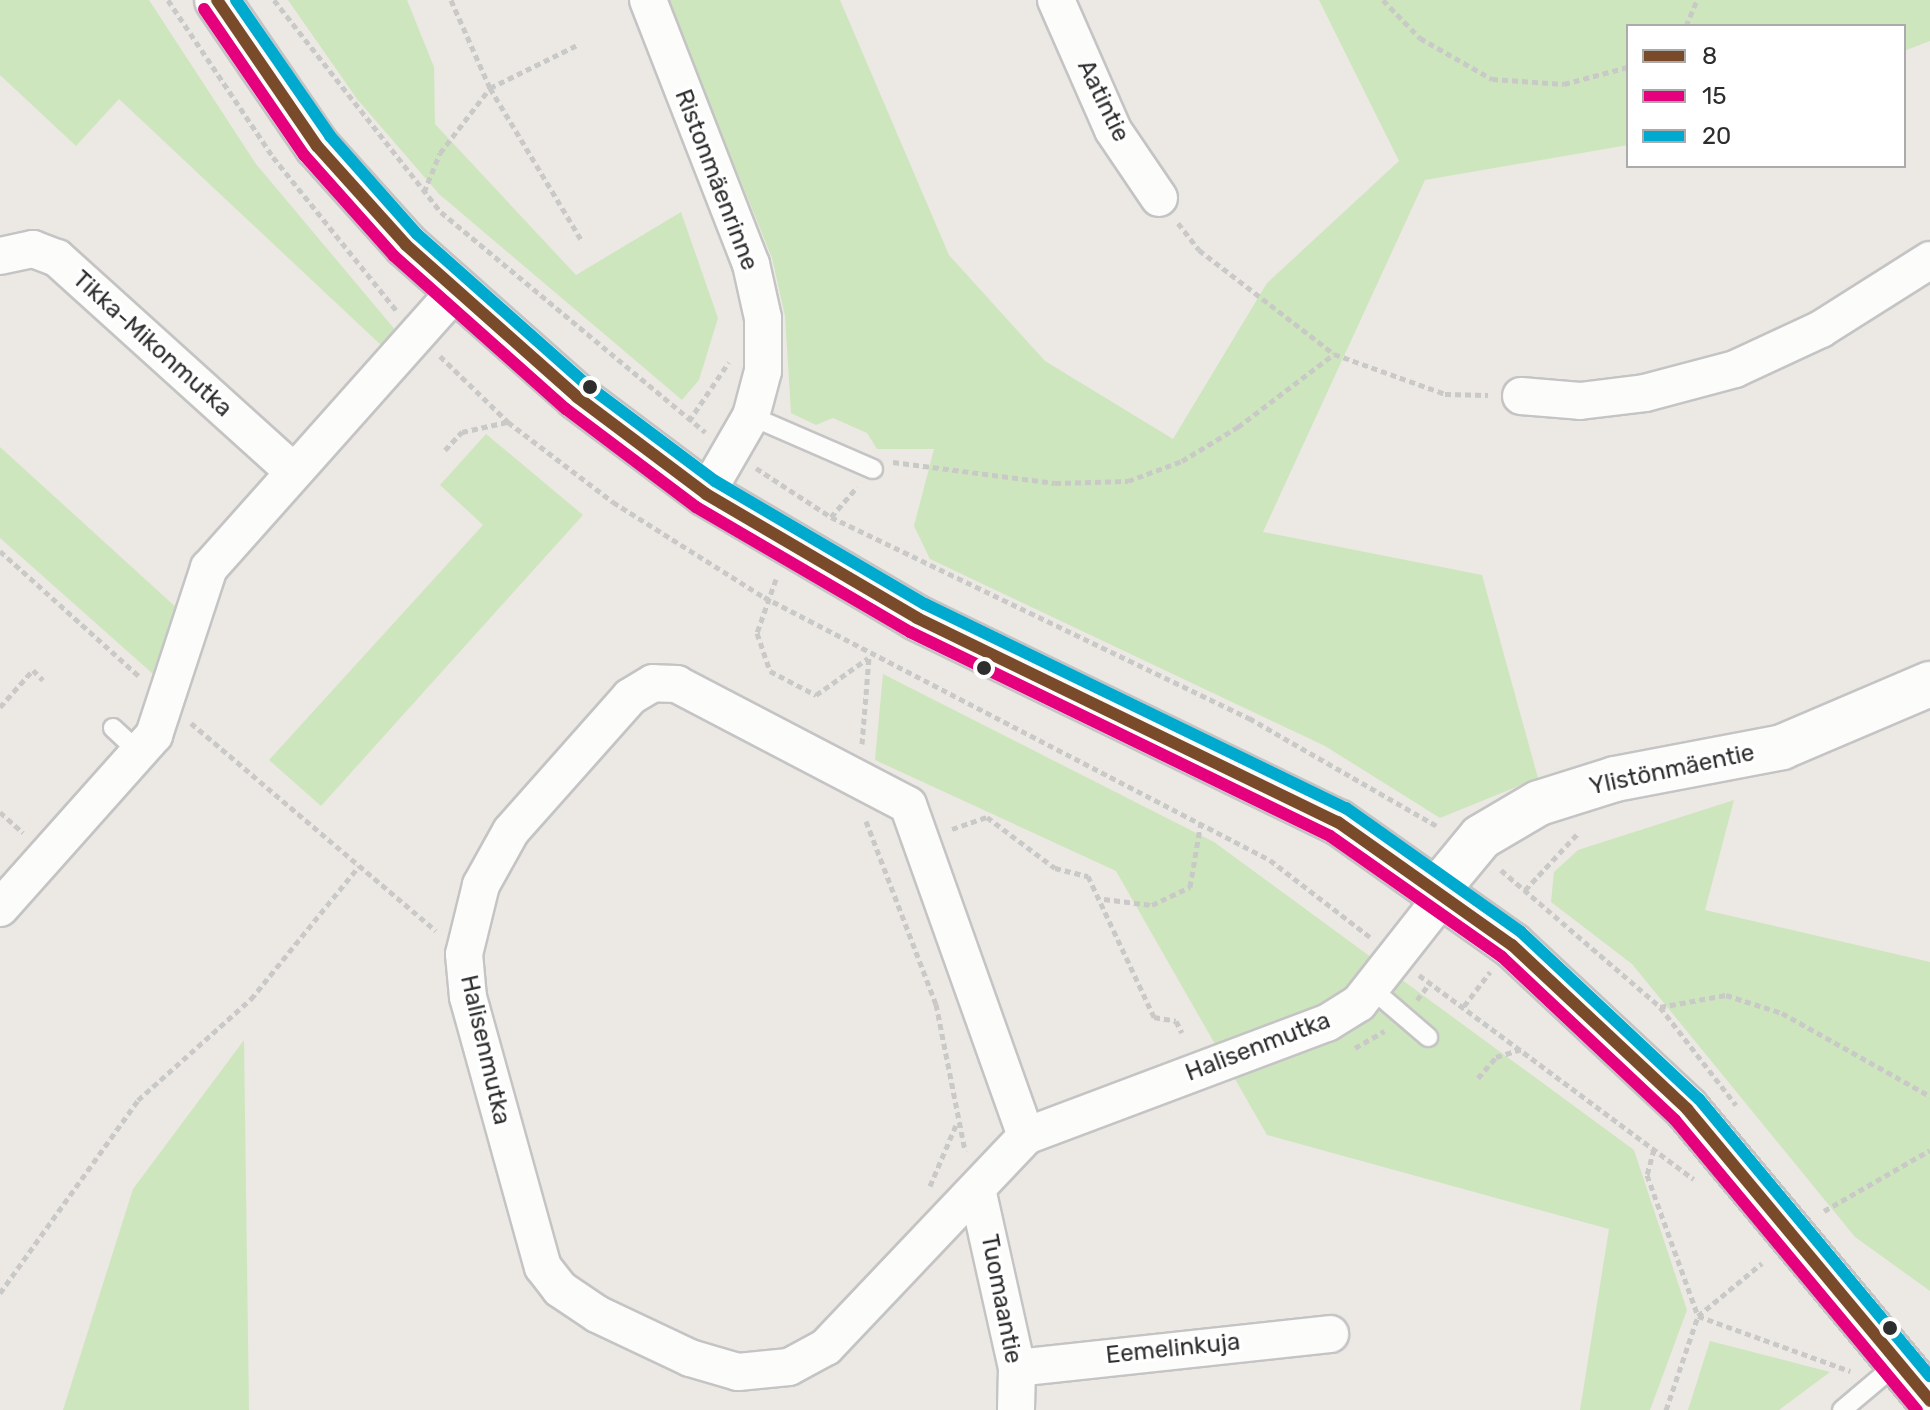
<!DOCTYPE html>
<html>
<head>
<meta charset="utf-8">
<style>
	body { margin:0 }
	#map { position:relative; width:1930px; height:1410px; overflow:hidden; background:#ece8e4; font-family:Rubik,sans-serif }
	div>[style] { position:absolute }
	.green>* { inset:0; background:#cee6be }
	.path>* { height:5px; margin-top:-2.5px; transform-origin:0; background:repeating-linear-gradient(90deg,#c9c9c8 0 6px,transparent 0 10px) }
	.roads { filter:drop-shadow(2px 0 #c5c4c5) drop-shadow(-2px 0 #c5c4c5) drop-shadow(0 2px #c5c4c5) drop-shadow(0 -2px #c5c4c5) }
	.lane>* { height:18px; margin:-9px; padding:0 9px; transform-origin:9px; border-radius:9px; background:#fcfcfb }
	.street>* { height:36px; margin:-18px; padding:0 18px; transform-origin:18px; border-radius:18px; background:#fcfcfb }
	.secondary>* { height:44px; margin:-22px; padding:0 22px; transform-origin:22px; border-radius:22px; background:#fcfcfb }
	.bus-1>* { height:12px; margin:-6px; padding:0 6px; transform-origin:6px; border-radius:6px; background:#7a4b2a }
	.bus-2>* { height:12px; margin:-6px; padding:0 6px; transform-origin:6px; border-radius:6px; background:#e5007d }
	.bus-3>* { height:12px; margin:-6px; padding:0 6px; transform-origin:6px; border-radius:6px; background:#00a9ce }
	.dots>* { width:22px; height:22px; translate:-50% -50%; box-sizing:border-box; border:4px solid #fff; border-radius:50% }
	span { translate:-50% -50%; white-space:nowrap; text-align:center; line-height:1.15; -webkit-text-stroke:7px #fff; paint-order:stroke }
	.street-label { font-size:24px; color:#2e2e2e }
	.legend { position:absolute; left:1626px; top:24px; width:280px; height:144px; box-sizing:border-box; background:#fff; border:2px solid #ababab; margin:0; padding:10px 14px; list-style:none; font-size:24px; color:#2e2e2e }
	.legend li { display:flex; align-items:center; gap:16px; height:40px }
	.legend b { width:40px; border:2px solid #ababab }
</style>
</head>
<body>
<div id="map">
	<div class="green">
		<div style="clip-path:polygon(0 0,149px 0,256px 164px,397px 332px,383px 347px,119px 99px,76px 146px,0 75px)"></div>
		<div style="clip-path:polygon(288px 0,407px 0,434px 67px,435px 124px,576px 275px,681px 212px,718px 318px,699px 380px,682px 400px,439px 194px,357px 99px)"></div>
		<div style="clip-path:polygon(667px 0,840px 0,949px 255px,1045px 361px,1173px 439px,1267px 283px,1399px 161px,1319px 0,1930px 0,1930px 41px,1904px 51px,1904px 26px,1628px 26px,1628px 145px,1425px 180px,1263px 532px,1482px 575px,1538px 778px,1440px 818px,1325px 746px,930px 559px,914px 526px,934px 449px,877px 449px,867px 433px,833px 418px,816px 425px,791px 413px,785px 316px,772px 258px)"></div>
		<div style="clip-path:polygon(486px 434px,583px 515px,321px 806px,269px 760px,483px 525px,440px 485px)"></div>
		<div style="clip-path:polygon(0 447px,179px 610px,162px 682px,0 538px)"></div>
		<div style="clip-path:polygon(883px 674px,1214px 842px,1634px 1150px,1687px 1310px,1650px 1410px,1580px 1410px,1609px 1229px,1267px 1135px,1116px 871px,875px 760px)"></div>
		<div style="clip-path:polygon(1734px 800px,1705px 910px,1930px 962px,1930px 1291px,1855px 1237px,1632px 964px,1551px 902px,1554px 872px,1578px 850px)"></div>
		<div style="clip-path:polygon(244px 1040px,249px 1410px,63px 1410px,133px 1189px)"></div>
		<div style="clip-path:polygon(1710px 1341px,1830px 1372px,1779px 1410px,1688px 1410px)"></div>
	</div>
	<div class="path">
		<div style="left:168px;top:0;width:189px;rotate:56.2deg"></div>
		<div style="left:273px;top:157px;width:198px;rotate:51.2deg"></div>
		<div style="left:274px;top:0;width:270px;rotate:51.8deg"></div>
		<div style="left:441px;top:212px;width:344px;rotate:39.8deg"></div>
		<div style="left:451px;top:0;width:96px;rotate:66.1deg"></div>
		<div style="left:490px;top:88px;width:179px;rotate:59deg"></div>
		<div style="left:1383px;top:0;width:53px;rotate:45.8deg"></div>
		<div style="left:1420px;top:38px;width:83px;rotate:29.7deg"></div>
		<div style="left:1492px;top:79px;width:72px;rotate:4deg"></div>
		<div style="left:1564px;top:84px;width:66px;rotate:-14.9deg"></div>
		<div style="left:1686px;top:26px;width:28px;rotate:-67deg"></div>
		<div style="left:424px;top:192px;width:42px;rotate:-67.7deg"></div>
		<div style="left:440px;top:153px;width:82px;rotate:-52.4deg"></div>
		<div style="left:490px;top:88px;width:99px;rotate:-26.3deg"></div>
		<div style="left:1178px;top:223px;width:34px;rotate:52deg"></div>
		<div style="left:1199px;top:250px;width:170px;rotate:37.6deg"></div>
		<div style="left:1334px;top:354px;width:118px;rotate:19.8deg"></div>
		<div style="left:1445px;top:394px;width:43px;rotate:1.3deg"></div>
		<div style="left:440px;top:356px;width:95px;rotate:44.1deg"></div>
		<div style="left:508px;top:422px;width:132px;rotate:37.3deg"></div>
		<div style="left:613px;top:502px;width:178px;rotate:32.2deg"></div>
		<div style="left:764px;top:597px;width:570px;rotate:27.46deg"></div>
		<div style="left:1270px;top:860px;width:126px;rotate:37.6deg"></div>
		<div style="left:689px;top:421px;width:71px;rotate:-55.9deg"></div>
		<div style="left:445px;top:450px;width:25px;rotate:-47deg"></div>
		<div style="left:462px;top:432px;width:46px;rotate:-12.5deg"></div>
		<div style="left:893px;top:462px;width:163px;rotate:7.4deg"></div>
		<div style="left:1055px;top:483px;width:73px;rotate:-1.6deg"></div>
		<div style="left:1128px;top:481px;width:58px;rotate:-20.3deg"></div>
		<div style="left:1182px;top:461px;width:66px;rotate:-31.3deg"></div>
		<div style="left:1238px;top:427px;width:121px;rotate:-37.2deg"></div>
		<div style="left:756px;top:468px;width:90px;rotate:33.2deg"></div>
		<div style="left:831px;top:517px;width:464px;rotate:25.7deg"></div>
		<div style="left:1249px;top:718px;width:220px;rotate:29.9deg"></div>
		<div style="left:831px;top:517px;width:40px;rotate:-49deg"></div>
		<div style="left:0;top:551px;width:187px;rotate:42deg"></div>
		<div style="left:776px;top:579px;width:57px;rotate:109.4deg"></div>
		<div style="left:757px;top:633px;width:40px;rotate:71.1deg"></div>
		<div style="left:770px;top:671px;width:52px;rotate:27.6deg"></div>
		<div style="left:816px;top:695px;width:64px;rotate:-35.4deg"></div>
		<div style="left:0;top:707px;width:50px;rotate:-48.3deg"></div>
		<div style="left:33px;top:670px;width:14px;rotate:45deg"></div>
		<div style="left:191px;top:723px;width:321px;rotate:40.3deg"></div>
		<div style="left:862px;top:744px;width:87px;rotate:-85.4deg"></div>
		<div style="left:0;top:812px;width:31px;rotate:42deg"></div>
		<div style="left:866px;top:821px;width:196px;rotate:69.1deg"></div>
		<div style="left:936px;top:1004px;width:150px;rotate:78.8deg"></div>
		<div style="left:952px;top:829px;width:37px;rotate:-19deg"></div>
		<div style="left:987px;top:817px;width:85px;rotate:36.9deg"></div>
		<div style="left:1055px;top:868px;width:34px;rotate:14deg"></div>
		<div style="left:1088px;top:876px;width:156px;rotate:64.9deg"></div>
		<div style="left:1154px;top:1017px;width:22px;rotate:10deg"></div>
		<div style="left:1176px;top:1021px;width:13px;rotate:63deg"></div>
		<div style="left:1501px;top:870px;width:210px;rotate:40.7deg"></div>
		<div style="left:1660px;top:1007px;width:124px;rotate:52.2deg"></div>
		<div style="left:1525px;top:890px;width:79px;rotate:-47deg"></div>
		<div style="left:1104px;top:899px;width:48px;rotate:7.1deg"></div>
		<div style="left:1152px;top:905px;width:42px;rotate:-25.3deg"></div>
		<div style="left:1190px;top:887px;width:66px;rotate:-80.4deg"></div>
		<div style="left:1419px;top:975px;width:342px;rotate:36.6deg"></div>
		<div style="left:1417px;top:1000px;width:21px;rotate:-53deg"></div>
		<div style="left:1464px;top:1006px;width:43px;rotate:-52.6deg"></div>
		<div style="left:1660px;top:1007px;width:67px;rotate:-10.3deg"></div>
		<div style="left:1726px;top:995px;width:59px;rotate:17.8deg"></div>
		<div style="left:1782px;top:1013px;width:170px;rotate:29.3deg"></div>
		<div style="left:1355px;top:1048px;width:34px;rotate:-30deg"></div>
		<div style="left:1478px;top:1078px;width:28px;rotate:-49deg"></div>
		<div style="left:1496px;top:1057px;width:27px;rotate:-17deg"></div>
		<div style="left:1654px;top:1149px;width:27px;rotate:105deg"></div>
		<div style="left:1647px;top:1175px;width:150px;rotate:70.1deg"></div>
		<div style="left:1698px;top:1316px;width:162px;rotate:19.9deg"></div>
		<div style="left:930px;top:1186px;width:66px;rotate:-66.9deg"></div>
		<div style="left:1824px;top:1211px;width:122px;rotate:-29.9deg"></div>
		<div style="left:0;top:1293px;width:237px;rotate:-54.4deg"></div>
		<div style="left:138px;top:1100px;width:152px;rotate:-41.8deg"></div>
		<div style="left:251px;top:999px;width:171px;rotate:-50.9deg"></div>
		<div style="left:1666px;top:1410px;width:99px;rotate:-71.2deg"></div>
		<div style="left:1698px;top:1316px;width:83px;rotate:-39.6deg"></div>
	</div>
	<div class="roads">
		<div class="lane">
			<div style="left:751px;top:416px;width:133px;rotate:23.5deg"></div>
			<div style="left:113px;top:728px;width:35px;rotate:43deg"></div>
			<div style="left:1372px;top:989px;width:74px;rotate:40.6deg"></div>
			<div style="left:1842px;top:1410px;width:75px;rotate:-40.1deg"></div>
		</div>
		<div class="street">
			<div style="left:648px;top:0;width:283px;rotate:68.7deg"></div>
			<div style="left:751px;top:264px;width:55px;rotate:77.5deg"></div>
			<div style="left:763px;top:318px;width:53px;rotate:90deg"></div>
			<div style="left:763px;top:371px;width:47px;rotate:104.9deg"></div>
			<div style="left:751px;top:416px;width:90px;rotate:120deg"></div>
			<div style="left:1056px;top:0;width:142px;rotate:66.3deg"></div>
			<div style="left:1113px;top:130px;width:82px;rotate:55.9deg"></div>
			<div style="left:0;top:256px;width:34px;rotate:-12deg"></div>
			<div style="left:33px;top:249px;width:26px;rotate:21deg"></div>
			<div style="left:57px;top:258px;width:316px;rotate:42.1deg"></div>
			<div style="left:1521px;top:396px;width:59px;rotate:4.8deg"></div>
			<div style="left:1580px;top:401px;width:65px;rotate:-7deg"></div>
			<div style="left:1645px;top:393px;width:93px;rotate:-14.9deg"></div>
			<div style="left:1735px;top:369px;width:95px;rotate:-24.9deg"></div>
			<div style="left:1821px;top:329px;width:129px;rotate:-32.3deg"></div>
			<div style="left:0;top:908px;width:232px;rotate:-48.3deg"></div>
			<div style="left:154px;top:735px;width:176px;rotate:-71.8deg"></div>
			<div style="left:209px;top:568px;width:368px;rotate:-48.3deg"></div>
			<div style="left:1026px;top:1136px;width:351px;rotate:-109.6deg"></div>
			<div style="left:908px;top:805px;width:261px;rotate:-152.4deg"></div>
			<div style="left:677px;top:684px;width:24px;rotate:-178deg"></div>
			<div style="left:653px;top:683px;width:27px;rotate:149deg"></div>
			<div style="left:630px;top:697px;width:179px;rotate:131.6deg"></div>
			<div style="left:511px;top:831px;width:62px;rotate:119.1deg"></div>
			<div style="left:481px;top:885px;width:71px;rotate:103.8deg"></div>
			<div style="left:464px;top:954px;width:43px;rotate:84.7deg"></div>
			<div style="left:468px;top:997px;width:280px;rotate:74.5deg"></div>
			<div style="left:543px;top:1267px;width:28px;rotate:52deg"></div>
			<div style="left:560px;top:1289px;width:45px;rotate:34deg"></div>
			<div style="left:597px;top:1314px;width:103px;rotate:25.3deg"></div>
			<div style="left:690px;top:1358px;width:50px;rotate:16.3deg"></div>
			<div style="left:738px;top:1372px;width:51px;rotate:-5.6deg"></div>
			<div style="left:789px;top:1367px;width:42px;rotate:-28.4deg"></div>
			<div style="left:826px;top:1347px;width:291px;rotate:-46.5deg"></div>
			<div style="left:1026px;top:1136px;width:322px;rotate:-20.6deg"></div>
			<div style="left:1327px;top:1023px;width:38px;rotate:-32deg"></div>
			<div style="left:1359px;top:1003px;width:137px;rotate:-51.8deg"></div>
			<div style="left:977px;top:1189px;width:183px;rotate:77.4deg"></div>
			<div style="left:1017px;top:1368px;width:42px;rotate:91.4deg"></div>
			<div style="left:1017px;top:1368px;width:315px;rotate:-6.2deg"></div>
		</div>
		<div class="secondary">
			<div style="left:217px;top:0;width:177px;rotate:55.6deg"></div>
			<div style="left:317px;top:146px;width:133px;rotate:48deg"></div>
			<div style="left:406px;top:245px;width:229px;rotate:41.6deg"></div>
			<div style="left:577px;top:397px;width:161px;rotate:36.9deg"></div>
			<div style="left:706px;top:494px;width:245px;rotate:30.4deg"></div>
			<div style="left:917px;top:618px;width:468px;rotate:25.9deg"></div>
			<div style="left:1338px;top:822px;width:213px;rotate:35.3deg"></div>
			<div style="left:1512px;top:945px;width:240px;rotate:43.1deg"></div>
			<div style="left:1687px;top:1109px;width:380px;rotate:50.2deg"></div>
			<div style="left:1438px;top:889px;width:67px;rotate:-50.4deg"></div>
			<div style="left:1481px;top:837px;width:67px;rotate:-30.4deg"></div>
			<div style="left:1539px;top:803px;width:80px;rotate:-17.5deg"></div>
			<div style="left:1615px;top:779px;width:170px;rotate:-10.8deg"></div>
			<div style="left:1782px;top:747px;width:161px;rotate:-23.1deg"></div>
		</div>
	</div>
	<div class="bus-1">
		<div style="left:217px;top:0;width:177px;rotate:55.6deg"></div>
		<div style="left:317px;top:146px;width:133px;rotate:48deg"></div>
		<div style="left:406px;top:245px;width:229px;rotate:41.6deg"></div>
		<div style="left:577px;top:397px;width:161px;rotate:36.9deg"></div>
		<div style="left:706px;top:494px;width:245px;rotate:30.4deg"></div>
		<div style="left:917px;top:618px;width:468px;rotate:25.9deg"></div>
		<div style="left:1338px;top:822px;width:213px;rotate:35.3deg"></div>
		<div style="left:1512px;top:945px;width:240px;rotate:43.1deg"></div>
		<div style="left:1687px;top:1109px;width:380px;rotate:50.2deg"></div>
	</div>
	<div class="bus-2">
		<div style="left:204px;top:9px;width:177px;rotate:55.6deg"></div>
		<div style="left:304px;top:155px;width:135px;rotate:48.3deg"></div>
		<div style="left:394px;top:256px;width:230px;rotate:41.7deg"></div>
		<div style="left:566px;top:409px;width:163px;rotate:37deg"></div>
		<div style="left:696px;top:507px;width:248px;rotate:30.3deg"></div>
		<div style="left:910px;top:632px;width:467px;rotate:25.9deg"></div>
		<div style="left:1330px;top:836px;width:210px;rotate:35.1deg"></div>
		<div style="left:1502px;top:957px;width:238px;rotate:43.3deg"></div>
		<div style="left:1675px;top:1120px;width:378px;rotate:50.2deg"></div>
	</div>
	<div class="bus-3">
		<div style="left:236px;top:0;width:165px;rotate:55.3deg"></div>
		<div style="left:330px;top:136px;width:131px;rotate:48.4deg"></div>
		<div style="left:417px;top:234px;width:227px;rotate:41.6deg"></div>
		<div style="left:587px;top:385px;width:160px;rotate:36.9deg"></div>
		<div style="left:715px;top:481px;width:243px;rotate:30.4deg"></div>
		<div style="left:925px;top:604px;width:468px;rotate:25.9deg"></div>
		<div style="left:1346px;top:808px;width:214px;rotate:35.3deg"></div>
		<div style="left:1521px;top:932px;width:244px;rotate:43.2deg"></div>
		<div style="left:1699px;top:1099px;width:361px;rotate:50.2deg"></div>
	</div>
	<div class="dots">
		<div style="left:590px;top:387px;background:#2e2e2e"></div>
		<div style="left:984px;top:668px;background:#2e2e2e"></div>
		<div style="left:1890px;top:1328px;background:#2e2e2e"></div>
	</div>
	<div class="street-label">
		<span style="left:1103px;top:101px;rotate:64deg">Aatintie</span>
		<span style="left:716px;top:180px;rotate:69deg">Ristonmäenrinne</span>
		<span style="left:152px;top:344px;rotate:42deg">Tikka-Mikonmutka</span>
		<span style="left:1672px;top:770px;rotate:-12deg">Ylistönmäentie</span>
		<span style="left:1258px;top:1047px;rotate:-21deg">Halisenmutka</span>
		<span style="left:485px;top:1050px;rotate:77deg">Halisenmutka</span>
		<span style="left:1001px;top:1299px;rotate:79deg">Tuomaantie</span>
		<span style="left:1173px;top:1349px;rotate:-6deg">Eemelinkuja</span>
	</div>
	<ul class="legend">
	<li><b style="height:10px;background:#7a4b2a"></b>8</li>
	<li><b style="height:10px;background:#e5007d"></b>15</li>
	<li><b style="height:10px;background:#00a9ce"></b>20</li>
	</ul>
</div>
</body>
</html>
